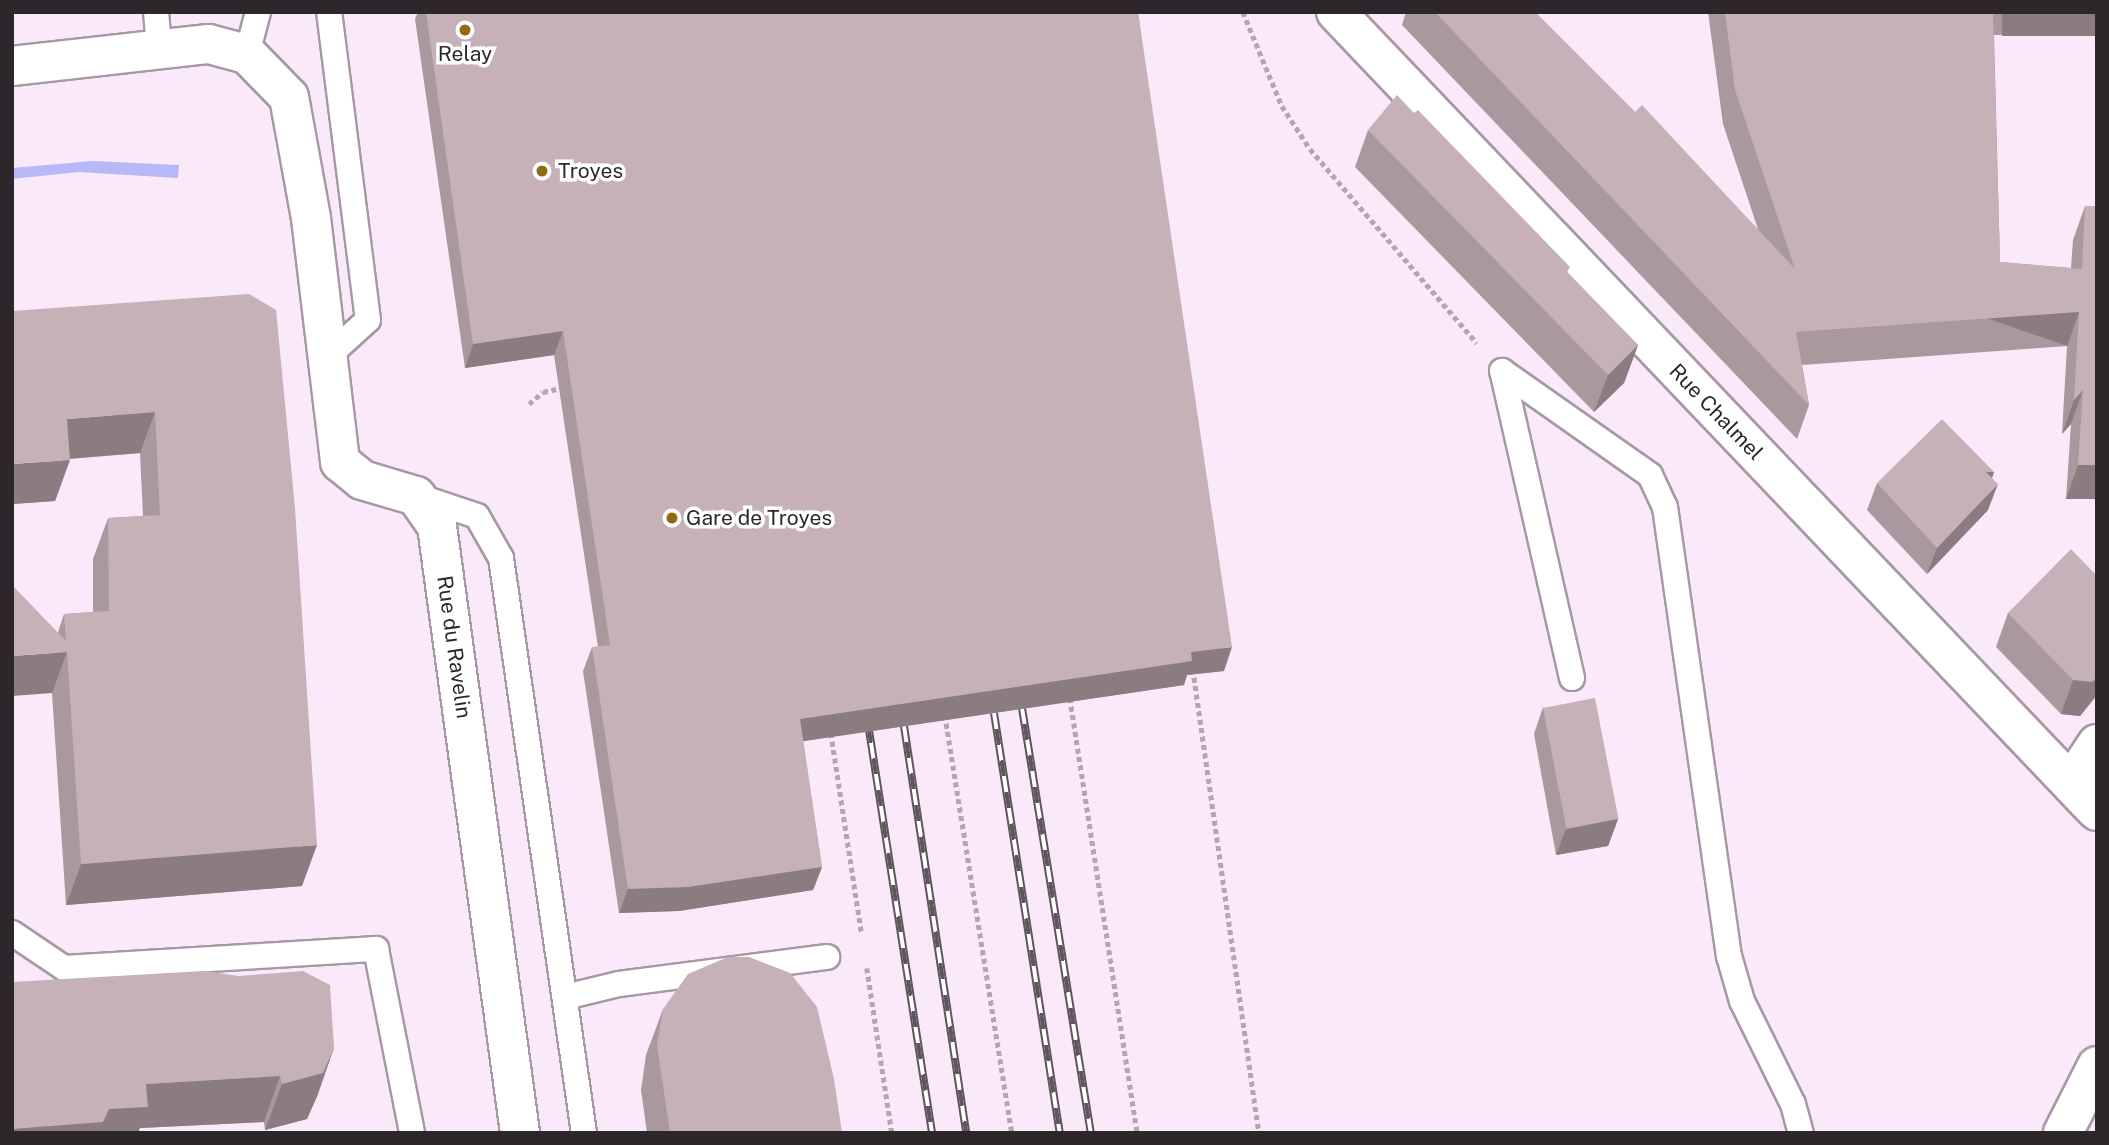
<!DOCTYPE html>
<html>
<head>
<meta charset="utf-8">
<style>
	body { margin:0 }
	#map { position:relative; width:2109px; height:1145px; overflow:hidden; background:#fae9f8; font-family:"Public Sans",sans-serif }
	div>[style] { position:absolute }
	.water>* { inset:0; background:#b8b7f7 }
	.path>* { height:4.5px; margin-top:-2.25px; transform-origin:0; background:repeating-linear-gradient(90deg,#b3a6b1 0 5px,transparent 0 8.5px) }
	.roads { filter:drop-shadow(2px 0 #a798a6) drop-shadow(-2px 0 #a798a6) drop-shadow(0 2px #a798a6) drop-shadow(0 -2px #a798a6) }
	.service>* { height:24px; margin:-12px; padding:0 12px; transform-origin:12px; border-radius:12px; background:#fff }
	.minor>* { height:38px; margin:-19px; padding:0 19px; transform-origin:19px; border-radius:19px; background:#fff }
	.tertiary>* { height:38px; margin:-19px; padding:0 19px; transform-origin:19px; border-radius:19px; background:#fff }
	.rail>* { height:8px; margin-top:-4px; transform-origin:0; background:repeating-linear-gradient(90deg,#fff 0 16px,#5e555d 0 32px); box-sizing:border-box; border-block:2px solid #5e555d }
	.wall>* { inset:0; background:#aa989f }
	.shaded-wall>* { inset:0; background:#8b7c82; transform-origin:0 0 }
	.building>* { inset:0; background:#c6b1b9; transform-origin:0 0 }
	.dots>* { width:19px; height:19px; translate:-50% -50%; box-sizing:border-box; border:4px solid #fff; border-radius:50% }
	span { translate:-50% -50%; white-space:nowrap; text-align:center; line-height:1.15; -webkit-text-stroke:7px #fff; paint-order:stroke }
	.poi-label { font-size:21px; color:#2d272c }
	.left { translate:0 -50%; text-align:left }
	.street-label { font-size:21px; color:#2d272c }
	.frame { position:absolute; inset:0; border:14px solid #2d272c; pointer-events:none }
</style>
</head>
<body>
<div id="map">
	<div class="water">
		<div style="clip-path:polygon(93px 161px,179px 165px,178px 178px,78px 172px,12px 179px,12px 168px)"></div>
	</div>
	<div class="path">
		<div style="left:1243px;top:12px;width:102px;rotate:67.5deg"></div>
		<div style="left:1282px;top:106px;width:51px;rotate:56.9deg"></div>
		<div style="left:1310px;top:149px;width:256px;rotate:49.3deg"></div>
		<div style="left:529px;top:404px;width:18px;rotate:-41deg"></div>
		<div style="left:543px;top:392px;width:19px;rotate:-12deg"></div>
		<div style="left:1193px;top:669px;width:469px;rotate:81.9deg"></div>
		<div style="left:1070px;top:698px;width:440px;rotate:81.2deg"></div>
		<div style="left:945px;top:715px;width:423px;rotate:80.9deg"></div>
		<div style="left:831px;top:733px;width:204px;rotate:81.3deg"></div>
		<div style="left:867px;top:968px;width:167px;rotate:81.4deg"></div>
	</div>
	<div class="roads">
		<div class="service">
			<div style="left:156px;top:12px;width:37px;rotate:85deg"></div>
			<div style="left:247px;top:54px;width:43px;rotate:-75.3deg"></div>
			<div style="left:327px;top:357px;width:55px;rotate:-42.1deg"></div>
			<div style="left:368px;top:320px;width:310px;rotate:-97.2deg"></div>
			<div style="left:417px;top:496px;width:63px;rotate:18.4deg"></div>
			<div style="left:477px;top:516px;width:48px;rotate:60.3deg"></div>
			<div style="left:501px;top:558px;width:581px;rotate:81.79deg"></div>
			<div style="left:1572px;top:678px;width:315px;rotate:-102.8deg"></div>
			<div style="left:1502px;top:371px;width:181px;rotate:35.1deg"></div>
			<div style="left:1650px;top:475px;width:35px;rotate:65deg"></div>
			<div style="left:1665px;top:507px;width:454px;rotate:81.9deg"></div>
			<div style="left:1729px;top:956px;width:47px;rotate:73.9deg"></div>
			<div style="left:1742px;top:1001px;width:115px;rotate:63.7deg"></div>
			<div style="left:1793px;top:1104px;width:30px;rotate:75deg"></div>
			<div style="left:12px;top:933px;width:63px;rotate:33.9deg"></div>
			<div style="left:64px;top:968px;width:313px;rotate:-3.5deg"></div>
			<div style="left:376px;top:949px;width:187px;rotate:78.9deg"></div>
			<div style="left:565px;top:997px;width:56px;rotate:-13.5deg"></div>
			<div style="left:619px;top:984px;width:210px;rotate:-7.4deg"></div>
		</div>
		<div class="minor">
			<div style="left:12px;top:66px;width:198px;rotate:-6.4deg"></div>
			<div style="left:209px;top:44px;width:39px;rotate:15deg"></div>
			<div style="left:247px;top:54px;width:60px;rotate:45.7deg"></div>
			<div style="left:289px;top:97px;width:123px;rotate:79.7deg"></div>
			<div style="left:311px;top:218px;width:246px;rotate:83.2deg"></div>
			<div style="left:340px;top:462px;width:28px;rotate:39deg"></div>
			<div style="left:362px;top:480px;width:56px;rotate:16.5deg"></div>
			<div style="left:416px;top:496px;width:37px;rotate:55deg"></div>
			<div style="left:437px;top:526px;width:613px;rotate:82.21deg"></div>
			<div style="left:2071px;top:783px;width:47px;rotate:-56.3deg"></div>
			<div style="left:2063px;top:1133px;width:75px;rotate:-63.1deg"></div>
		</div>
		<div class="tertiary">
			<div style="left:1336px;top:12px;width:1103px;rotate:46.4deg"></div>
		</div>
	</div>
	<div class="rail">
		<div style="left:1022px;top:708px;width:431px;rotate:80.8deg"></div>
		<div style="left:866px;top:711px;width:427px;rotate:81.1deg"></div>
		<div style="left:994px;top:713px;width:425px;rotate:81.1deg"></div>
		<div style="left:904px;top:726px;width:412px;rotate:81.3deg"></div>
	</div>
	<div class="wall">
		<div style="clip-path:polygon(418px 12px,1138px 12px,1224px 671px,1187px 675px,1184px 685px,803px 741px,822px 867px,813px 890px,679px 911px,619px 913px,583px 671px,592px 647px,598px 647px,554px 355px,465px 368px,415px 19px)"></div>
		<div style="clip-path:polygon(1406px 12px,1535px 12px,1635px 112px,1758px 229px,1723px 124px,1708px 12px,2097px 12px,2097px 34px,1994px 35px,2000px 262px,2071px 268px,2073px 240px,2085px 206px,2097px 206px,2097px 499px,2066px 499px,2071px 424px,2062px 434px,2067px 346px,1802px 365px,1809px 405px,1797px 439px,1402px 25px)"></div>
		<div style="clip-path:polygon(1368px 130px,1568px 273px,1638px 345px,1624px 383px,1594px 412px,1355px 167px)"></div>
		<div style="clip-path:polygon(249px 294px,302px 886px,66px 905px,52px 693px,58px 632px,64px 614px,93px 612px,93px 559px,108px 518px,143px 516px,140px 453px,70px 459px,55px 501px,12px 504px)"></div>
		<div style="clip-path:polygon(1994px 472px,1992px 478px,1988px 510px,1927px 574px,1867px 510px,1877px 483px)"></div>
		<div style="clip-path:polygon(2097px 572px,2097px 695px,2080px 716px,2061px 714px,1996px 647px,2008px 613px,2095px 574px)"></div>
		<div style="clip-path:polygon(1543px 707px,1618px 819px,1608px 846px,1556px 855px,1534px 734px)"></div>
		<div style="clip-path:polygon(204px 971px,318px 1094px,307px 1119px,265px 1130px,264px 1122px,140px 1128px,12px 1133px)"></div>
		<div style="clip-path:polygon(663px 1009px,842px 1133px,647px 1133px,641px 1090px,646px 1055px)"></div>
	</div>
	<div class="shaded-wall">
		<div style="left:2002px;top:12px;width:95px;height:24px"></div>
		<div style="left:2079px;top:312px;width:36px;height:284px;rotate:109deg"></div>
		<div style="clip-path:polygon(563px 331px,554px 355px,465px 368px,473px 344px)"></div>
		<div style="clip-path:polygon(1638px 345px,1624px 383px,1594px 412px,1608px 375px)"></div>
		<div style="clip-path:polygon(2083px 390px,2071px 424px,2062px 434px,2074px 400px)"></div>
		<div style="clip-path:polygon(155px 412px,140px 453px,52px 460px,67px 419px)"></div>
		<div style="clip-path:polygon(70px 460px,55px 501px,12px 504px,12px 464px)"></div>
		<div style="clip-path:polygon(2078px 465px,2097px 465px,2097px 499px,2066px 499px)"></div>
		<div style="clip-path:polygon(1986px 472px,1994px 472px,1985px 497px,1998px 484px,1988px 510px,1927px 574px,1937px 548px)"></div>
		<div style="clip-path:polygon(1232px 647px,1224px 671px,1187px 675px,1184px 685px,791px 743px,800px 719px,1191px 652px)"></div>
		<div style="clip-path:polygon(67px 652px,52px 693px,12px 696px,12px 656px)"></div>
		<div style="clip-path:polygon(2097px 677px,2097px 695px,2080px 716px,2061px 714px,2073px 680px)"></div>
		<div style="clip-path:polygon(1618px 819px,1608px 846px,1556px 855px,1566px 829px)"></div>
		<div style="clip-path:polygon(317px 845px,302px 886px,66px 905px,81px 864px)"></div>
		<div style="clip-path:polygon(822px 867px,813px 890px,679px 911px,619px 913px,628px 889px)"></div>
		<div style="clip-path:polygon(334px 1048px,318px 1094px,307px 1119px,265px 1130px,282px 1084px)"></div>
		<div style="clip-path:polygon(280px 1076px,264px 1122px,140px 1128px,138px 1133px,12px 1133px,12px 1129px,109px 1109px,146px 1084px)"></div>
	</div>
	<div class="building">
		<div style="clip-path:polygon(426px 12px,1138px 12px,1232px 647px,1191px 652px,1192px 661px,800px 719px,822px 867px,688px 887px,628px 889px,592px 647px,610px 645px,563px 331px,473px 344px)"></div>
		<div style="clip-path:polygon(1435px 12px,1535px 12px,1635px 112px,1642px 105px,1795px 269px,1735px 90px,1725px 12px,1993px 12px,2000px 262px,2082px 269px,2085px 206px,2097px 206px,2097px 465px,2078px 465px,2083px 390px,2074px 400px,2079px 312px,1796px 332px,1809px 405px)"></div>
		<div style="clip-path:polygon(1397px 95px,1414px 113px,1418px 110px,1570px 267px,1567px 272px,1638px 345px,1608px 375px,1368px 130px)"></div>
		<div style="clip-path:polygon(249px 294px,276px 310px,295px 508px,317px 845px,81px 864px,67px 652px,12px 656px,12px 585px,66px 641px,64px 614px,109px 611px,108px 518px,160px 515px,155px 412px,67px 419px,70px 460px,12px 464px,12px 311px)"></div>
		<div style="clip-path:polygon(1942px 419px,1994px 472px,1986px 472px,1998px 484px,1937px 548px,1877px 483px)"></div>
		<div style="clip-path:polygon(2071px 549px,2095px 574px,2097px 572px,2097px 677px,2092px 682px,2073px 680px,2008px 613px)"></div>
		<div style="left:1595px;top:698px;width:123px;height:53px;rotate:79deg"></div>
		<div style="clip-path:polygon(728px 957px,749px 957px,790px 973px,817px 1007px,834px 1079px,842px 1133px,670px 1133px,657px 1045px,663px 1009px,688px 974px)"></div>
		<div style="clip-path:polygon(204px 971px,239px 976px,303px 971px,330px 985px,334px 1048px,323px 1073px,282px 1084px,280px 1076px,146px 1084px,148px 1107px,109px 1109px,103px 1122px,12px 1129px,12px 982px)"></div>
	</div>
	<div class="dots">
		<div style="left:465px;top:30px;background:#916b12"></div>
		<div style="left:542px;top:171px;background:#916b12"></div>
		<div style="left:672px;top:518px;background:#916b12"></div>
	</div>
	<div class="poi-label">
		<span style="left:465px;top:54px">Relay</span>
		<span class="left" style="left:558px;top:171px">Troyes</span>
		<span class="left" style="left:686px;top:518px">Gare de Troyes</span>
	</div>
	<div class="street-label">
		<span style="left:1716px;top:412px;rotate:46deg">Rue Chalmel</span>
		<span style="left:454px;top:647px;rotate:82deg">Rue du Ravelin</span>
	</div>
	<div class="frame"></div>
</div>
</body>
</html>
